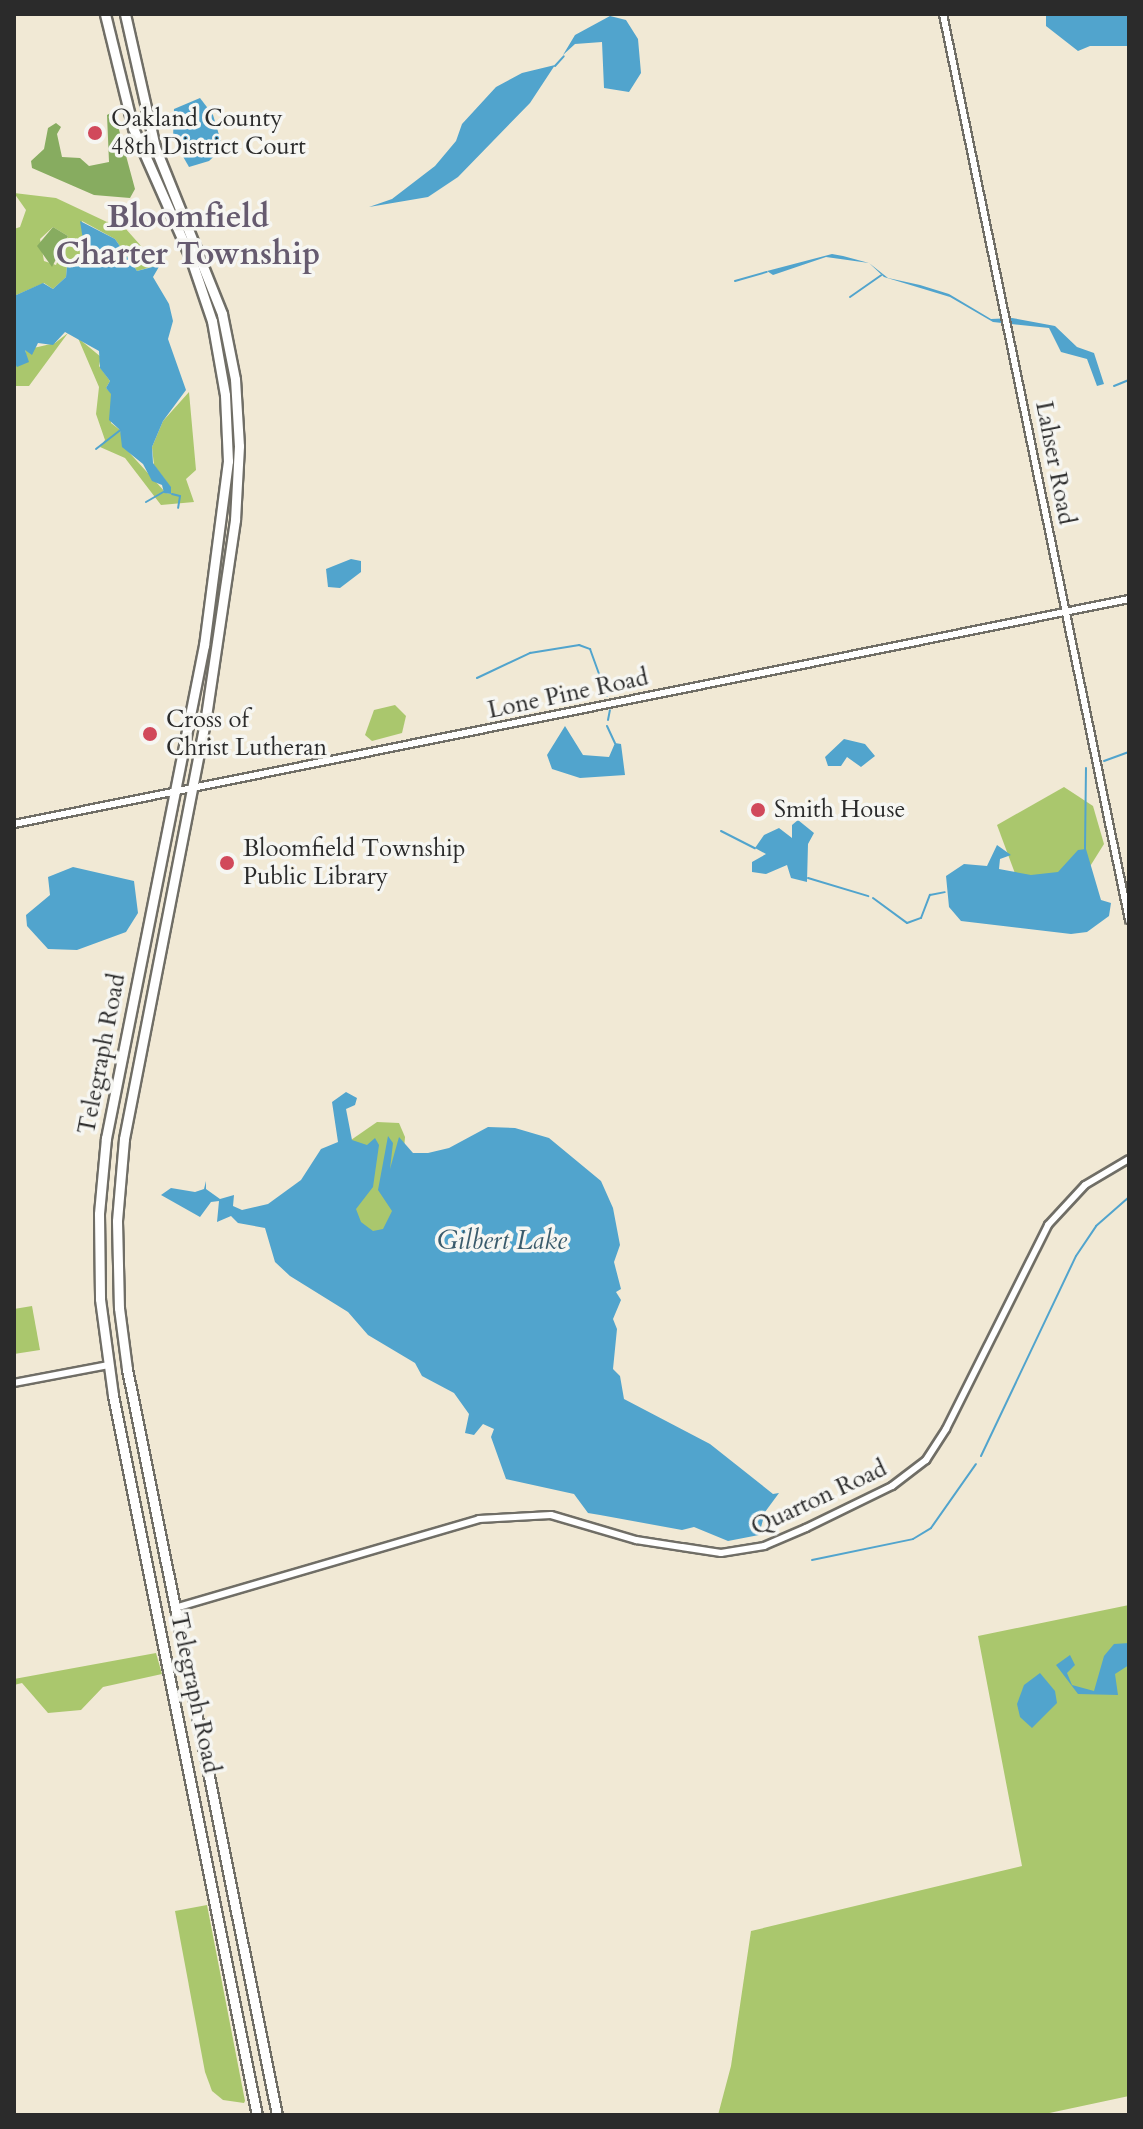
<!DOCTYPE html>
<html>
<head>
<meta charset="utf-8">
<style>
	body { margin:0 }
	#map { position:relative; width:1143px; height:2129px; overflow:hidden; background:#f1e9d5; font-family:Cardo,serif }
	div>[style] { position:absolute }
	.green>* { inset:0; background:#aac76d }
	.forest>* { inset:0; background:#87ac60 }
	.water>* { inset:0; background:#51a4cd }
	.stream>* { height:2px; margin:-1px; padding:0 1px; transform-origin:1px; border-radius:1px; background:#51a4cd }
	.roads { filter:drop-shadow(2px 0 #706e66) drop-shadow(-2px 0 #706e66) drop-shadow(0 2px #706e66) drop-shadow(0 -2px #706e66) }
	.tertiary>* { height:6px; margin:-3px; padding:0 3px; transform-origin:3px; border-radius:3px; background:#fff }
	.trunk>* { height:9px; margin:-4.5px; padding:0 4.5px; transform-origin:4.5px; border-radius:4.5px; background:#fff }
	.dots>* { width:22px; height:22px; translate:-50% -50%; box-sizing:border-box; border:4px solid #f6f6f2; border-radius:50% }
	span { translate:-50% -50%; white-space:nowrap; text-align:center; line-height:1.15; -webkit-text-stroke:7px #f6f6f2; paint-order:stroke }
	.poi-label { font-size:24px; color:#2b2b2b }
	.left { translate:0 -50%; text-align:left }
	.street-label { font-size:24px; color:#2b2b2b }
	.water-label { font-size:26px; color:#3a5b6c; font-style:italic }
	.district-label { font-size:32px; color:#665b6f; font-weight:700 }
	.frame { position:absolute; inset:0; border:16px solid #2b2b2b; pointer-events:none }
</style>
</head>
<body>
<div id="map">
	<div class="green">
		<div style="clip-path:polygon(evenodd,14px 193px,56px 198px,107px 222px,117px 219px,158px 265px,137px 271px,115px 239px,82px 221px,84px 246px,76px 262px,67px 266px,66px 277px,53px 289px,44px 283px,14px 296px,14px 229px,20px 227px,26px 210px,14px 193px,53px 227px,68px 236px,56px 265px,44px 261px,40px 239px,53px 227px)"></div>
		<div style="clip-path:polygon(68px 333px,29px 386px,14px 386px,14px 362px,17px 366px,27px 359px,25px 350px,55px 343px)"></div>
		<div style="clip-path:polygon(78px 338px,101px 357px,99px 366px,110px 381px,106px 388px,111px 393px,111px 423px,120px 430px,126px 449px,166px 493px,171px 494px,171px 488px,154px 465px,152px 447px,163px 421px,189px 392px,196px 470px,186px 479px,194px 502px,161px 505px,125px 458px,100px 447px,105px 440px,96px 414px,99px 387px)"></div>
		<div style="clip-path:polygon(395px 705px,406px 716px,402px 733px,372px 741px,365px 735px,374px 710px)"></div>
		<div style="clip-path:polygon(1064px 787px,1093px 806px,1104px 844px,1084px 876px,1020px 887px,997px 825px)"></div>
		<div style="clip-path:polygon(377px 1122px,399px 1123px,405px 1137px,396px 1241px,349px 1228px,351px 1140px)"></div>
		<div style="clip-path:polygon(32px 1306px,40px 1350px,14px 1354px,14px 1309px)"></div>
		<div style="clip-path:polygon(1129px 1605px,1129px 2096px,1040px 2115px,718px 2115px,731px 2066px,751px 1931px,1022px 1866px,978px 1636px)"></div>
		<div style="clip-path:polygon(156px 1653px,162px 1674px,103px 1687px,81px 1710px,48px 1713px,22px 1683px,14px 1685px,14px 1679px)"></div>
		<div style="clip-path:polygon(207px 1905px,245px 2101px,244px 2103px,223px 2100px,212px 2091px,205px 2072px,175px 1911px)"></div>
	</div>
	<div class="forest">
		<div style="clip-path:polygon(114px 111px,135px 189px,130px 198px,94px 195px,32px 168px,31px 161px,44px 149px,48px 128px,56px 123px,61px 127px,57px 134px,62px 157px,80px 158px,89px 166px,109px 162px,107px 115px)"></div>
		<div style="clip-path:polygon(53px 227px,68px 236px,52px 267px,37px 246px)"></div>
	</div>
	<div class="water">
		<div style="clip-path:polygon(1046px 14px,1129px 14px,1129px 46px,1090px 46px,1078px 51px,1046px 26px)"></div>
		<div style="clip-path:polygon(610px 16px,626px 20px,638px 39px,641px 73px,629px 92px,604px 88px,602px 42px,575px 44px,563px 55px,575px 35px)"></div>
		<div style="clip-path:polygon(555px 65px,530px 103px,458px 177px,428px 197px,369px 207px,392px 199px,435px 166px,456px 141px,462px 124px,496px 87px,522px 73px)"></div>
		<div style="clip-path:polygon(200px 98px,213px 115px,223px 148px,209px 161px,189px 167px,173px 139px,174px 109px)"></div>
		<div style="clip-path:polygon(80px 221px,115px 239px,137px 271px,160px 265px,153px 277px,169px 304px,173px 321px,168px 339px,186px 390px,163px 421px,152px 447px,153px 463px,171px 487px,171px 494px,164px 493px,162px 485px,152px 481px,143px 464px,122px 447px,120px 430px,109px 420px,111px 394px,106px 388px,110px 381px,100px 368px,99px 351px,65px 332px,53px 345px,38px 343px,32px 355px,25px 350px,29px 362px,17px 367px,14px 362px,14px 296px,43px 283px,53px 289px,66px 277px,67px 266px,76px 262px,84px 246px)"></div>
		<div style="clip-path:polygon(832px 254px,843px 256px,869px 263px,888px 278px,920px 285px,949px 294px,991px 319px,1012px 318px,1055px 326px,1077px 347px,1094px 353px,1104px 384px,1097px 386px,1087px 359px,1061px 352px,1049px 328px,993px 322px,950px 297px,884px 277px,869px 263px,826px 257px,773px 275px,767px 271px)"></div>
		<div style="clip-path:polygon(351px 559px,361px 561px,361px 572px,340px 588px,328px 587px,326px 569px)"></div>
		<div style="clip-path:polygon(565px 726px,583px 755px,609px 757px,615px 743px,621px 744px,625px 775px,580px 778px,552px 769px,547px 755px)"></div>
		<div style="clip-path:polygon(844px 739px,865px 744px,875px 756px,861px 767px,847px 757px,841px 766px,828px 766px,825px 757px)"></div>
		<div style="clip-path:polygon(798px 820px,814px 833px,808px 844px,807px 882px,791px 878px,787px 865px,766px 874px,752px 872px,752px 862px,766px 854px,755px 848px,764px 835px,779px 828px,792px 838px,792px 825px)"></div>
		<div style="clip-path:polygon(997px 845px,1011px 855px,1000px 859px,999px 869px,1031px 875px,1058px 872px,1078px 850px,1086px 849px,1101px 900px,1111px 903px,1109px 916px,1087px 932px,1071px 934px,961px 921px,949px 907px,946px 876px,964px 864px,987px 866px)"></div>
		<div style="clip-path:polygon(73px 867px,134px 881px,138px 913px,126px 932px,77px 950px,48px 949px,27px 926px,26px 915px,50px 895px,48px 877px)"></div>
		<div style="clip-path:polygon(346px 1092px,357px 1098px,355px 1105px,346px 1109px,352px 1140px,367px 1145px,375px 1138px,379px 1145px,373px 1187px,356px 1209px,361px 1222px,373px 1231px,383px 1229px,392px 1211px,378px 1190px,388px 1136px,393px 1143px,390px 1169px,399px 1137px,413px 1153px,428px 1153px,449px 1148px,488px 1127px,515px 1128px,549px 1138px,601px 1181px,613px 1208px,620px 1245px,614px 1262px,621px 1289px,616px 1292px,621px 1300px,613px 1319px,617px 1329px,613px 1369px,620px 1376px,624px 1399px,710px 1444px,773px 1494px,779px 1493px,765px 1512px,759px 1535px,728px 1541px,694px 1527px,682px 1530px,600px 1515px,588px 1513px,574px 1494px,506px 1479px,491px 1437px,494px 1429px,483px 1424px,474px 1435px,465px 1433px,469px 1414px,454px 1393px,422px 1376px,415px 1363px,368px 1335px,348px 1312px,290px 1276px,275px 1262px,265px 1228px,238px 1223px,231px 1216px,217px 1222px,219px 1201px,211px 1202px,200px 1217px,161px 1195px,171px 1188px,195px 1192px,204px 1189px,206px 1181px,206px 1189px,220px 1199px,234px 1195px,233px 1206px,242px 1210px,268px 1204px,301px 1180px,321px 1149px,338px 1142px,332px 1102px)"></div>
		<div style="clip-path:polygon(1129px 1643px,1129px 1665px,1115px 1674px,1118px 1695px,1078px 1694px,1056px 1665px,1070px 1655px,1075px 1665px,1067px 1673px,1072px 1685px,1094px 1691px,1104px 1656px,1114px 1644px)"></div>
		<div style="clip-path:polygon(1040px 1673px,1055px 1691px,1057px 1703px,1032px 1728px,1020px 1717px,1017px 1704px,1024px 1685px)"></div>
	</div>
	<div class="stream">
		<div style="left:555px;top:66px;width:13px;rotate:-48deg"></div>
		<div style="left:735px;top:281px;width:33px;rotate:-16deg"></div>
		<div style="left:850px;top:297px;width:38px;rotate:-35deg"></div>
		<div style="left:1114px;top:386px;width:16px;rotate:-22deg"></div>
		<div style="left:96px;top:449px;width:31px;rotate:-38deg"></div>
		<div style="left:172px;top:494px;width:8px;rotate:14deg"></div>
		<div style="left:180px;top:496px;width:12px;rotate:99deg"></div>
		<div style="left:146px;top:502px;width:20px;rotate:-30deg"></div>
		<div style="left:477px;top:678px;width:59px;rotate:-25.3deg"></div>
		<div style="left:530px;top:653px;width:50px;rotate:-9.3deg"></div>
		<div style="left:579px;top:645px;width:12px;rotate:20deg"></div>
		<div style="left:590px;top:649px;width:50px;rotate:70.1deg"></div>
		<div style="left:608px;top:720px;width:10px;rotate:-79deg"></div>
		<div style="left:607px;top:726px;width:19px;rotate:65deg"></div>
		<div style="left:1104px;top:761px;width:27px;rotate:-20deg"></div>
		<div style="left:721px;top:831px;width:38px;rotate:27deg"></div>
		<div style="left:1085px;top:849px;width:81px;rotate:-89.3deg"></div>
		<div style="left:808px;top:878px;width:63px;rotate:16.7deg"></div>
		<div style="left:873px;top:898px;width:42px;rotate:36.3deg"></div>
		<div style="left:907px;top:923px;width:15px;rotate:-20deg"></div>
		<div style="left:921px;top:918px;width:25px;rotate:-69deg"></div>
		<div style="left:930px;top:895px;width:15px;rotate:-11deg"></div>
		<div style="left:981px;top:1456px;width:221px;rotate:-64.6deg"></div>
		<div style="left:1076px;top:1256px;width:36px;rotate:-56deg"></div>
		<div style="left:1096px;top:1226px;width:44px;rotate:-41.3deg"></div>
		<div style="left:812px;top:1560px;width:103px;rotate:-11.7deg"></div>
		<div style="left:913px;top:1539px;width:21px;rotate:-31deg"></div>
		<div style="left:931px;top:1528px;width:78px;rotate:-54.9deg"></div>
	</div>
	<div class="roads">
		<div class="tertiary">
			<div style="left:943px;top:14px;width:925px;rotate:78.4deg"></div>
			<div style="left:14px;top:824px;width:1137px;rotate:-11.41deg"></div>
			<div style="left:14px;top:1383px;width:96px;rotate:-10.8deg"></div>
			<div style="left:175px;top:1608px;width:317px;rotate:-16.3deg"></div>
			<div style="left:479px;top:1519px;width:72px;rotate:-3.2deg"></div>
			<div style="left:551px;top:1515px;width:89px;rotate:16.4deg"></div>
			<div style="left:636px;top:1540px;width:86px;rotate:8.7deg"></div>
			<div style="left:721px;top:1553px;width:44px;rotate:-9.2deg"></div>
			<div style="left:764px;top:1546px;width:46px;rotate:-23.2deg"></div>
			<div style="left:806px;top:1528px;width:96px;rotate:-26deg"></div>
			<div style="left:892px;top:1486px;width:43px;rotate:-37.4deg"></div>
			<div style="left:926px;top:1460px;width:37px;rotate:-57deg"></div>
			<div style="left:946px;top:1429px;width:228px;rotate:-63.4deg"></div>
			<div style="left:1048px;top:1225px;width:54px;rotate:-47.2deg"></div>
			<div style="left:1085px;top:1185px;width:51px;rotate:-30.6deg"></div>
		</div>
		<div class="trunk">
			<div style="left:105px;top:14px;width:117px;rotate:76.2deg"></div>
			<div style="left:133px;top:128px;width:143px;rotate:66.1deg"></div>
			<div style="left:191px;top:259px;width:65px;rotate:71.3deg"></div>
			<div style="left:212px;top:321px;width:75px;rotate:80deg"></div>
			<div style="left:225px;top:395px;width:66px;rotate:87.4deg"></div>
			<div style="left:228px;top:461px;width:186px;rotate:97.4deg"></div>
			<div style="left:204px;top:645px;width:503px;rotate:101.24deg"></div>
			<div style="left:106px;top:1138px;width:76px;rotate:95.3deg"></div>
			<div style="left:99px;top:1214px;width:85px;rotate:89.3deg"></div>
			<div style="left:100px;top:1299px;width:97px;rotate:82.3deg"></div>
			<div style="left:113px;top:1395px;width:734px;rotate:78.69deg"></div>
			<div style="left:125px;top:14px;width:136px;rotate:77.3deg"></div>
			<div style="left:155px;top:147px;width:180px;rotate:68.1deg"></div>
			<div style="left:222px;top:314px;width:66px;rotate:78.7deg"></div>
			<div style="left:235px;top:379px;width:67px;rotate:86.6deg"></div>
			<div style="left:239px;top:446px;width:74px;rotate:93.1deg"></div>
			<div style="left:235px;top:520px;width:204px;rotate:98.4deg"></div>
			<div style="left:205px;top:722px;width:425px;rotate:101deg"></div>
			<div style="left:124px;top:1139px;width:82px;rotate:94.9deg"></div>
			<div style="left:117px;top:1221px;width:87px;rotate:88.7deg"></div>
			<div style="left:119px;top:1308px;width:62px;rotate:82.5deg"></div>
			<div style="left:127px;top:1369px;width:761px;rotate:78.63deg"></div>
		</div>
	</div>
	<div class="dots">
		<div style="left:95px;top:133px;background:#d1495b"></div>
		<div style="left:150px;top:734px;background:#d1495b"></div>
		<div style="left:758px;top:810px;background:#d1495b"></div>
		<div style="left:227px;top:863px;background:#d1495b"></div>
	</div>
	<div class="poi-label">
		<span class="left" style="left:111px;top:133px">Oakland County<br>48th District Court</span>
		<span class="left" style="left:166px;top:734px">Cross of<br>Christ Lutheran</span>
		<span class="left" style="left:774px;top:810px">Smith House</span>
		<span class="left" style="left:243px;top:863px">Bloomfield Township<br>Public Library</span>
	</div>
	<div class="street-label">
		<span style="left:1055px;top:463px;rotate:79deg">Lahser Road</span>
		<span style="left:568px;top:694px;rotate:-12deg">Lone Pine Road</span>
		<span style="left:102px;top:1054px;rotate:-79deg">Telegraph Road</span>
		<span style="left:819px;top:1498px;rotate:-25deg">Quarton Road</span>
		<span style="left:195px;top:1693px;rotate:78deg">Telegraph Road</span>
	</div>
	<div class="water-label">
		<span style="left:502px;top:1241px">Gilbert Lake</span>
	</div>
	<div class="district-label">
		<span style="left:188px;top:236px">Bloomfield<br>Charter Township</span>
	</div>
	<div class="frame"></div>
</div>
</body>
</html>
